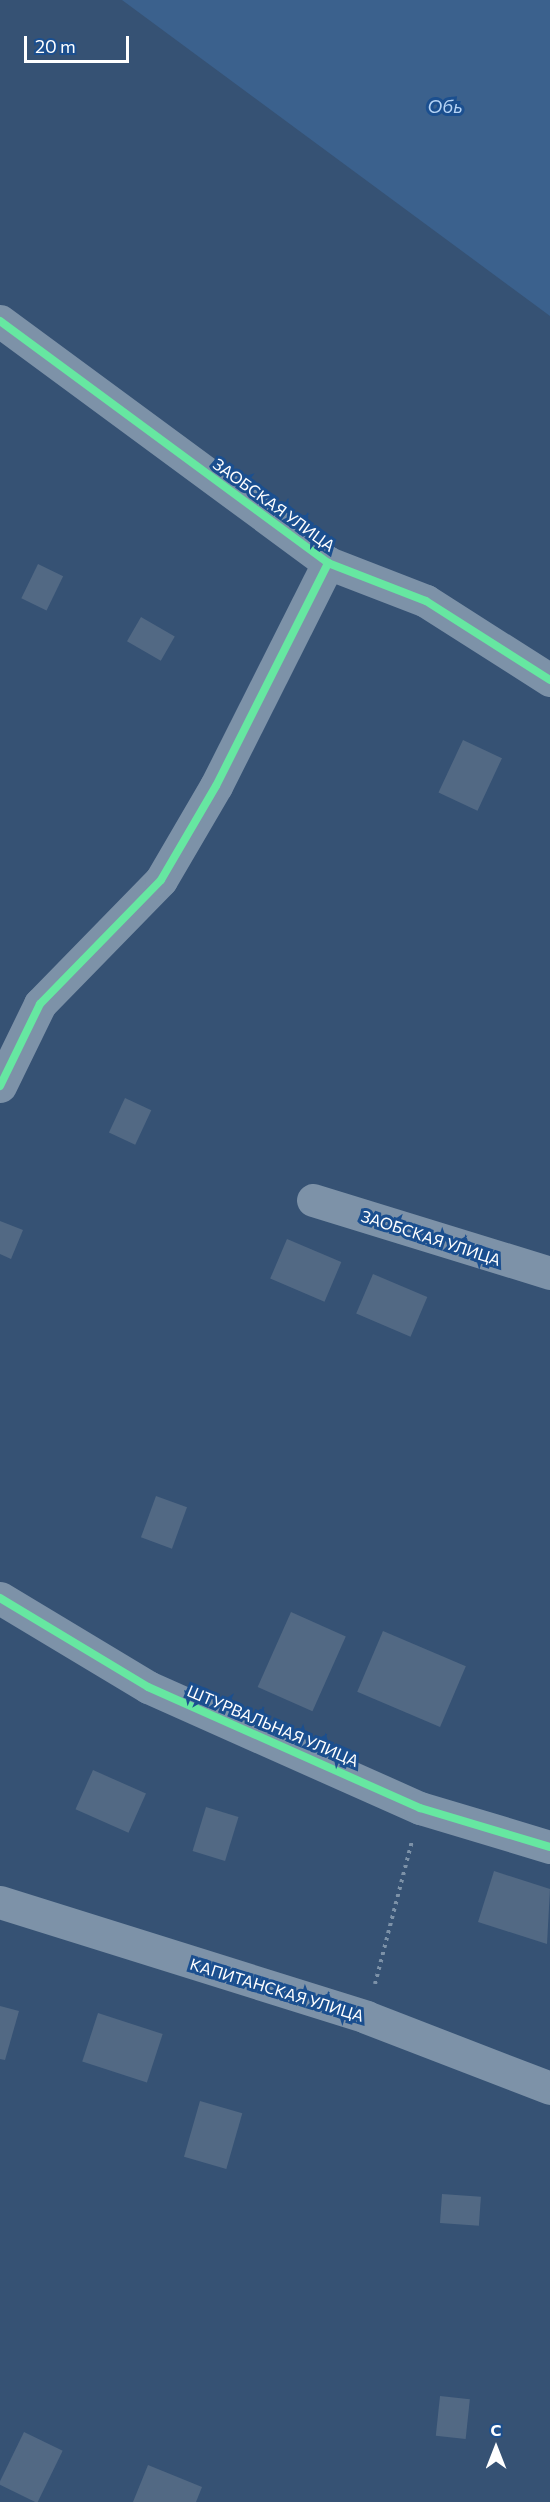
<!DOCTYPE html>
<html>
<head>
<meta charset="utf-8">
<style>
	body { margin:0 }
	#map { position:relative; width:550px; height:2502px; overflow:hidden; background:#365274; font-family:Commissioner,sans-serif }
	div>[style] { position:absolute }
	.water>* { inset:0; background:#3b618d }
	.building>* { inset:0; background:#526984; transform-origin:0 0 }
	.path>* { height:4px; margin-top:-2px; transform-origin:0; background:repeating-linear-gradient(90deg,#7d92a8 0 3px,transparent 0 7.5px) }
	.minor>* { height:33px; margin:-16.5px; padding:0 16.5px; transform-origin:16.5px; border-radius:16.5px; background:#7d92a8 }
	.cycleway>* { height:8px; margin:-4px; padding:0 4px; transform-origin:4px; border-radius:4px; background:#66e7a1 }
	span { translate:-50% -50%; white-space:nowrap; text-align:center; line-height:1.15; -webkit-text-stroke:6px #1b4f8f; paint-order:stroke }
	.street-label { font-size:16px; color:#fff }
	.water-label { font-size:18px; color:#b5d3f5; font-style:italic }
	.north { position:absolute; left:466px; top:2418px; width:60px; height:60px; -webkit-text-stroke:4px #1b4f8f; paint-order:stroke; rotate:0deg; font-size:16px; font-weight:700; line-height:24px; text-align:center; color:#fff }
	.north::after { content:''; display:block; margin:auto; width:21px; height:27px; background:#fff; clip-path:polygon(50% 0,100% 100%,50% 72%,0 100%) }
	.scale { position:absolute; left:24px; top:36px; width:105px; height:27px; box-sizing:border-box; border:3px solid #fff; border-top:0; padding-left:8px; font-size:18px; line-height:21px; white-space:nowrap; color:#fff; -webkit-text-stroke:4px #1b4f8f; paint-order:stroke }
</style>
</head>
<body>
<div id="map">
	<div class="water">
		<div style="clip-path:polygon(122px 0,550px 0,550px 316px)"></div>
	</div>
	<div class="building">
		<div style="left:38px;top:564px;width:28px;height:38px;rotate:26deg"></div>
		<div style="left:141px;top:617px;width:39px;height:28px;rotate:30deg"></div>
		<div style="left:463px;top:740px;width:43px;height:58px;rotate:25deg"></div>
		<div style="left:125px;top:1098px;width:29px;height:38px;rotate:25deg"></div>
		<div style="clip-path:polygon(0 1221px,23px 1230px,11px 1259px,0 1254px)"></div>
		<div style="left:287px;top:1239px;width:59px;height:43px;rotate:23deg"></div>
		<div style="left:373px;top:1274px;width:59px;height:43px;rotate:23deg"></div>
		<div style="left:156px;top:1496px;width:33px;height:44px;rotate:20deg"></div>
		<div style="left:291px;top:1612px;width:60px;height:82px;rotate:24deg"></div>
		<div style="left:383px;top:1631px;width:90px;height:66px;rotate:23deg"></div>
		<div style="left:93px;top:1770px;width:58px;height:43px;rotate:24deg"></div>
		<div style="left:206px;top:1807px;width:34px;height:46px;rotate:17deg"></div>
		<div style="clip-path:polygon(494px 1871px,550px 1889px,547px 1944px,478px 1922px)"></div>
		<div style="clip-path:polygon(0 2006px,19px 2011px,5px 2060px,0 2059px)"></div>
		<div style="left:98px;top:2013px;width:68px;height:51px;rotate:18deg"></div>
		<div style="left:200px;top:2101px;width:44px;height:58px;rotate:16deg"></div>
		<div style="left:442px;top:2194px;width:39px;height:29px;rotate:4deg"></div>
		<div style="left:440px;top:2396px;width:30px;height:40px;rotate:6deg"></div>
		<div style="left:24px;top:2432px;width:43px;height:58px;rotate:26deg"></div>
		<div style="clip-path:polygon(148px 2465px,202px 2487px,196px 2502px,133px 2502px)"></div>
	</div>
	<div class="path">
		<div style="left:375px;top:1984px;width:148px;rotate:-75.5deg"></div>
	</div>
	<div class="minor">
		<div style="left:0;top:321px;width:408px;rotate:36.4deg"></div>
		<div style="left:328px;top:563px;width:105px;rotate:21.2deg"></div>
		<div style="left:426px;top:601px;width:147px;rotate:32.5deg"></div>
		<div style="left:0;top:1086px;width:91px;rotate:-64deg"></div>
		<div style="left:40px;top:1004px;width:173px;rotate:-45.7deg"></div>
		<div style="left:161px;top:880px;width:109px;rotate:-59.7deg"></div>
		<div style="left:216px;top:786px;width:250px;rotate:-63.3deg"></div>
		<div style="left:313px;top:1200px;width:248px;rotate:17.1deg"></div>
		<div style="left:0;top:1598px;width:173px;rotate:31deg"></div>
		<div style="left:148px;top:1687px;width:298px;rotate:24deg"></div>
		<div style="left:420px;top:1808px;width:136px;rotate:16.7deg"></div>
		<div style="left:0;top:1902px;width:384px;rotate:17.4deg"></div>
		<div style="left:366px;top:2017px;width:197px;rotate:21.1deg"></div>
	</div>
	<div class="cycleway">
		<div style="left:0;top:321px;width:408px;rotate:36.4deg"></div>
		<div style="left:328px;top:563px;width:105px;rotate:21.2deg"></div>
		<div style="left:426px;top:601px;width:147px;rotate:32.5deg"></div>
		<div style="left:0;top:1086px;width:91px;rotate:-64deg"></div>
		<div style="left:40px;top:1004px;width:173px;rotate:-45.7deg"></div>
		<div style="left:161px;top:880px;width:109px;rotate:-59.7deg"></div>
		<div style="left:216px;top:786px;width:250px;rotate:-63.3deg"></div>
		<div style="left:0;top:1598px;width:173px;rotate:31deg"></div>
		<div style="left:148px;top:1687px;width:298px;rotate:24deg"></div>
		<div style="left:420px;top:1808px;width:136px;rotate:16.7deg"></div>
	</div>
	<div class="street-label">
		<span style="left:274px;top:505px;rotate:36deg">ЗАОБСКАЯ УЛИЦА</span>
		<span style="left:431px;top:1238px;rotate:18deg">ЗАОБСКАЯ УЛИЦА</span>
		<span style="left:273px;top:1726px;rotate:23deg">ШТУРВАЛЬНАЯ УЛИЦА</span>
		<span style="left:277px;top:1990px;rotate:17deg">КАПИТАНСКАЯ УЛИЦА</span>
	</div>
	<div class="water-label">
		<span style="left:445px;top:106px">Обь</span>
	</div>
	<div class="north">С</div>
	<div class="scale">20 m</div>
</div>
</body>
</html>
